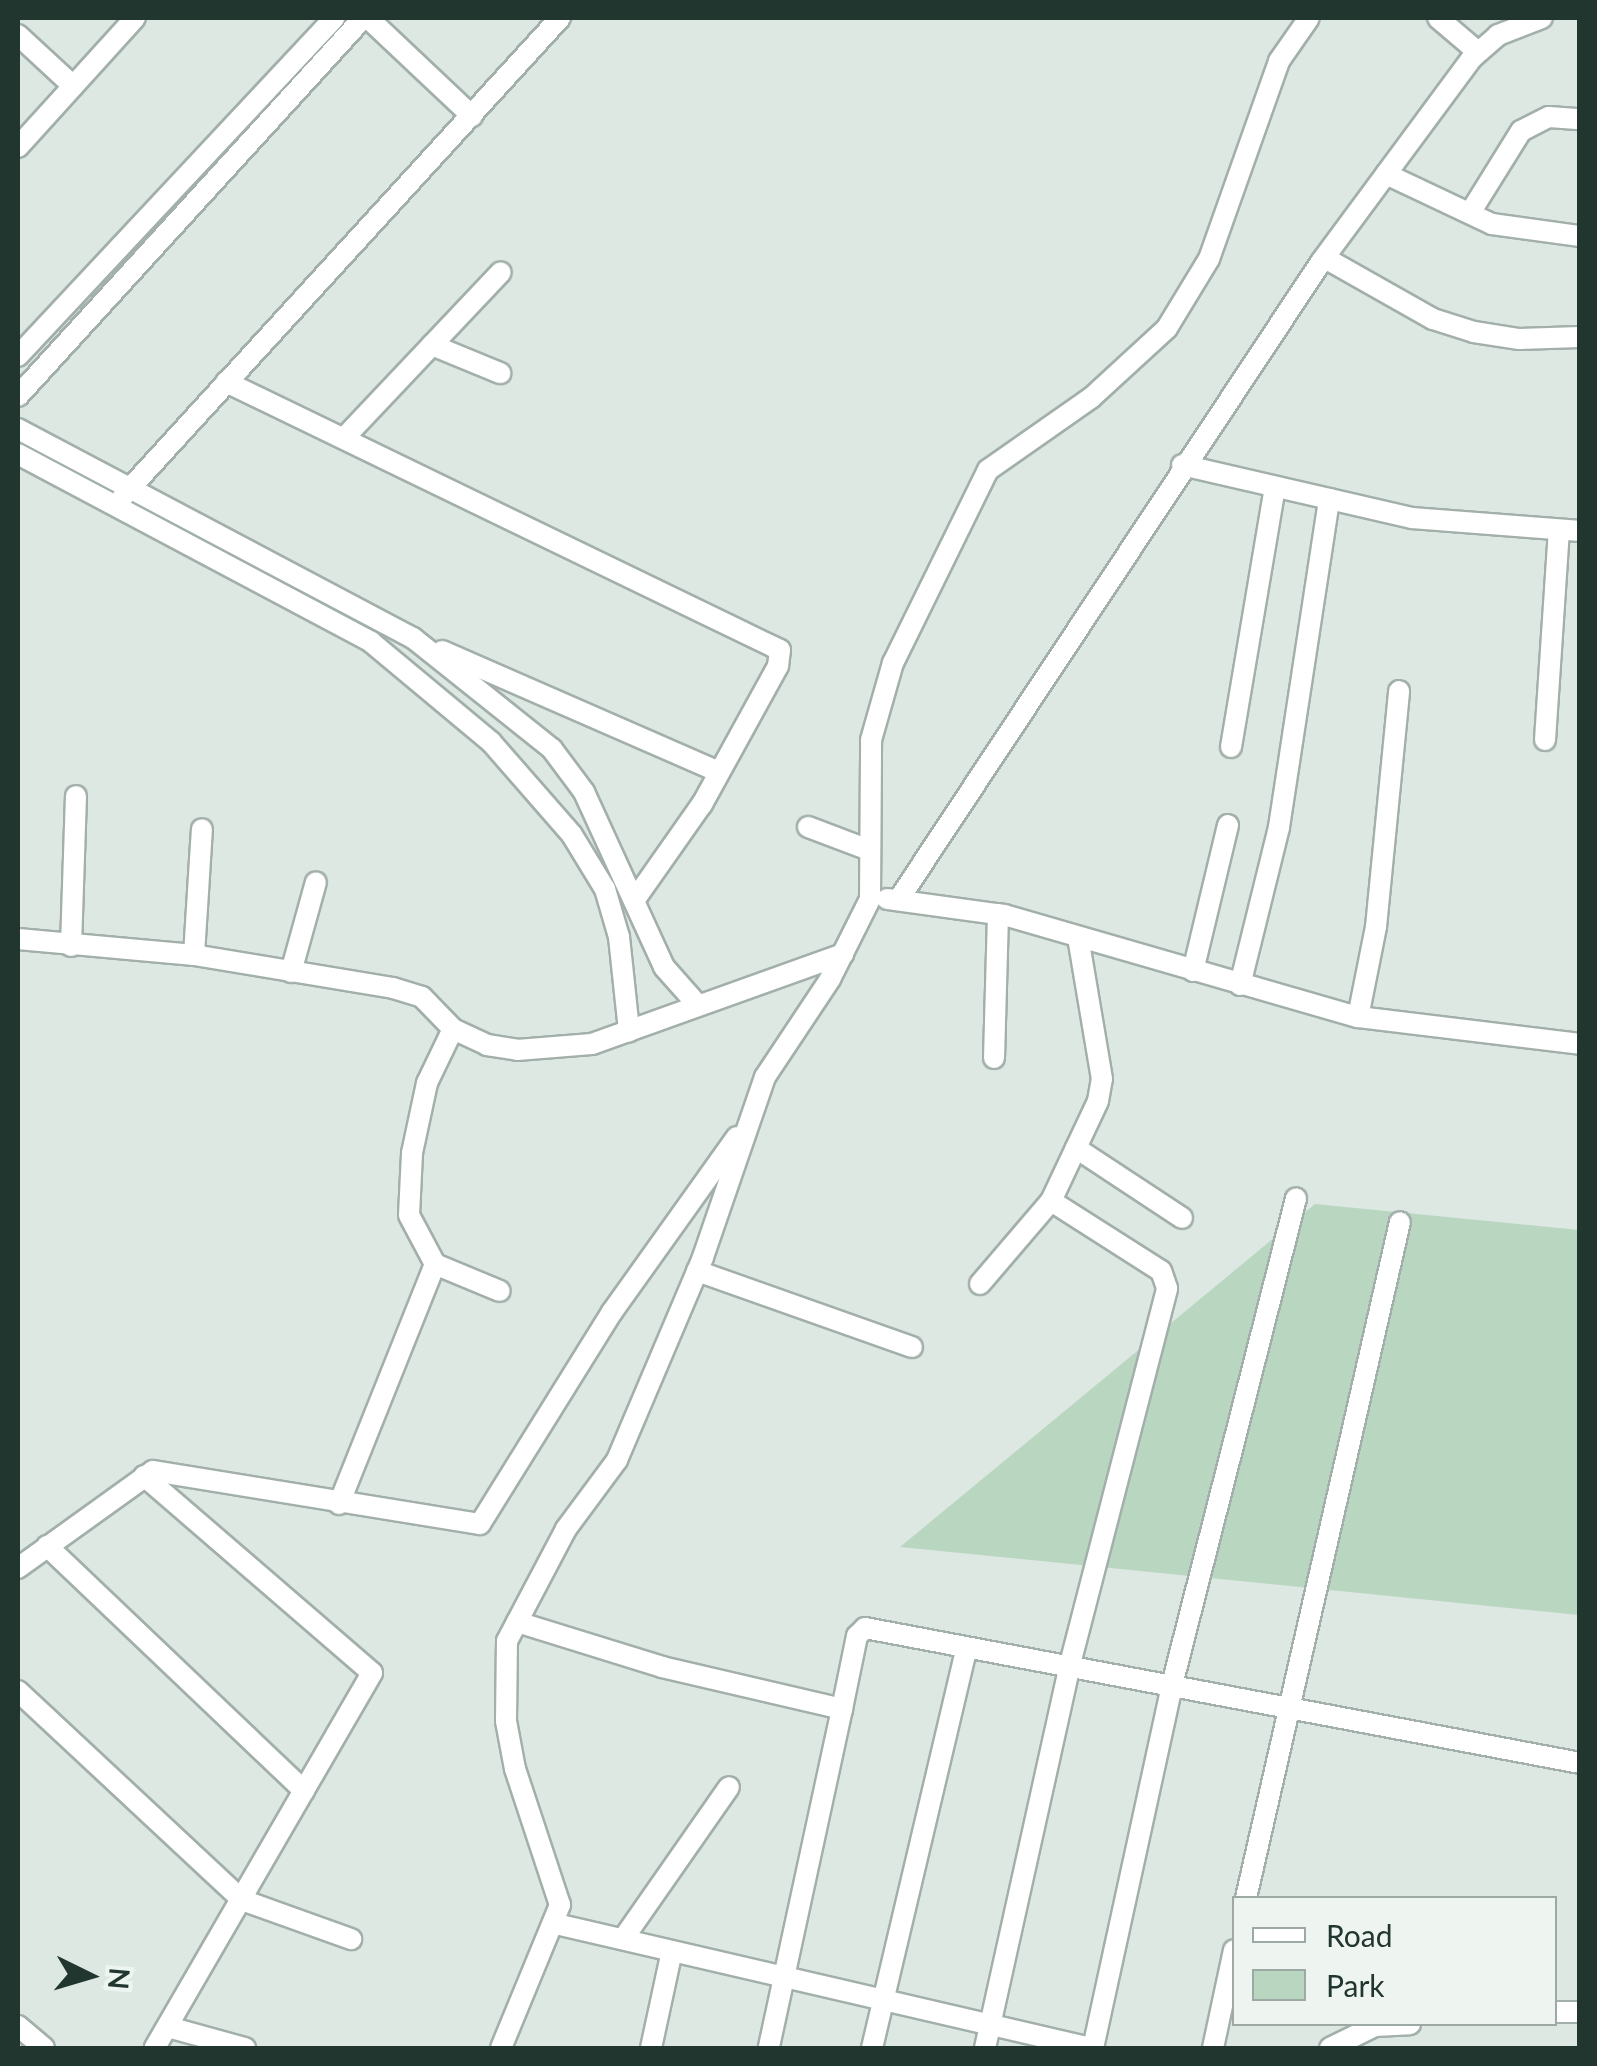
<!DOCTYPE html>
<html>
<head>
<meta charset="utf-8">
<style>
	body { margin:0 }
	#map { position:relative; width:1597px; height:2066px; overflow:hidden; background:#dee8e3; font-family:Lato,sans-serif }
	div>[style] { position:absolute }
	.green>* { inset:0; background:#b9d7c0 }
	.roads { filter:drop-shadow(2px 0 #a2afaa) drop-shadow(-2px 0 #a2afaa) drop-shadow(0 2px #a2afaa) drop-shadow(0 -2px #a2afaa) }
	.minor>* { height:20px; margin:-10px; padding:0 10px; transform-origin:10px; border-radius:10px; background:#fff }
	span { translate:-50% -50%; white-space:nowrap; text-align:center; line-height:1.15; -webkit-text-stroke:8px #eef5f1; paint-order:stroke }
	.frame { position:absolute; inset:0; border:20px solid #223630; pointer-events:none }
	.legend { position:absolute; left:1232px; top:1896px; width:325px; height:130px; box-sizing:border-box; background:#eef5f1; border:2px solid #9ca9a4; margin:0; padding:12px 18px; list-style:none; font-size:30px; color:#223630 }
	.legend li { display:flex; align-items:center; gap:20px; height:50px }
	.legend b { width:50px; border:2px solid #9ca9a4 }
	.north { position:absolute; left:40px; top:1926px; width:100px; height:100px; -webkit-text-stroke:8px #eef5f1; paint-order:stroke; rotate:95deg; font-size:28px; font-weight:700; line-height:40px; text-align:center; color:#223630 }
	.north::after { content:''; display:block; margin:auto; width:35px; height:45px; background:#223630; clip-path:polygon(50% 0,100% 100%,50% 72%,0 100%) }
</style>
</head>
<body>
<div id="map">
	<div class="green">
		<div style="clip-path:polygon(1315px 1204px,1579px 1230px,1579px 1615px,900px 1547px)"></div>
	</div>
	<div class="roads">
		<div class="minor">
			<div style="left:368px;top:18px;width:143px;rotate:43.3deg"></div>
			<div style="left:1438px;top:18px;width:52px;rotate:40.4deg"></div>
			<div style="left:18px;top:35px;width:75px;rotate:42.8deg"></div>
			<div style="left:18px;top:147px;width:174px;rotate:-47.8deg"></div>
			<div style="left:1386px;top:174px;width:117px;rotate:25.3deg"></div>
			<div style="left:1492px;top:224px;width:89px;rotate:7.8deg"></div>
			<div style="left:1470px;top:213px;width:97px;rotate:-58.1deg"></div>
			<div style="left:1521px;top:131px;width:31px;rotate:-27deg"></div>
			<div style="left:1549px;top:117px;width:31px;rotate:4deg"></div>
			<div style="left:1325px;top:258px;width:124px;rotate:29.5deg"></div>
			<div style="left:1433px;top:319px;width:43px;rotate:17.6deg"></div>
			<div style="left:1474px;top:332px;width:46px;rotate:8.8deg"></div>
			<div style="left:1519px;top:339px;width:61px;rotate:-1.9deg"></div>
			<div style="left:432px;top:345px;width:74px;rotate:22.4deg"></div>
			<div style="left:18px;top:356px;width:463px;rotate:-46.9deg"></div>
			<div style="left:226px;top:382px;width:615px;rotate:25.82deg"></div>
			<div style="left:780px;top:650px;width:16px;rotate:97deg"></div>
			<div style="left:778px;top:666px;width:158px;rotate:118.8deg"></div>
			<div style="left:702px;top:804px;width:115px;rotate:125.1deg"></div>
			<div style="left:18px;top:396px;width:512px;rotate:-47.61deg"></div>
			<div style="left:18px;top:429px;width:447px;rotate:27.9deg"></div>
			<div style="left:413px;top:638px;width:178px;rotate:38.6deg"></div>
			<div style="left:552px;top:749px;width:54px;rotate:53.3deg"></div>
			<div style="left:584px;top:792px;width:192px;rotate:65.4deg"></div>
			<div style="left:664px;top:967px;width:48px;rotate:48.4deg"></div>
			<div style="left:344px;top:438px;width:228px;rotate:-46.6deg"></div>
			<div style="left:18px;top:454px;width:400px;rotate:28deg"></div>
			<div style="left:371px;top:642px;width:156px;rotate:39.8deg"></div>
			<div style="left:491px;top:742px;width:123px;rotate:48.9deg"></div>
			<div style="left:572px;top:835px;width:63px;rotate:58.6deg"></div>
			<div style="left:605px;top:889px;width:50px;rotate:73.7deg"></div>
			<div style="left:619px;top:937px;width:95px;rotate:83.9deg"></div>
			<div style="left:1182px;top:465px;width:236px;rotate:13deg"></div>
			<div style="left:1412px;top:518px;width:169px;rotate:4.4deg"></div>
			<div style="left:123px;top:496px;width:648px;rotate:-47.57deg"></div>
			<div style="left:442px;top:651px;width:302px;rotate:23.6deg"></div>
			<div style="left:1545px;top:740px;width:210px;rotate:-86.2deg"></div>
			<div style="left:1231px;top:747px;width:264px;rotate:-80.4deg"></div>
			<div style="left:808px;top:827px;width:65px;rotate:20.7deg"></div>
			<div style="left:887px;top:899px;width:118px;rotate:7.8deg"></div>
			<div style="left:1004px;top:915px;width:368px;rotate:16.1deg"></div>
			<div style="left:1358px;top:1017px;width:224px;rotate:6.9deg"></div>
			<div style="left:899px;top:899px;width:764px;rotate:-56.48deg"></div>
			<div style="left:1321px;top:262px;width:254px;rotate:-53.5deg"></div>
			<div style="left:1472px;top:58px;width:35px;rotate:-41deg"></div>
			<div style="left:1498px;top:35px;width:47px;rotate:-21.1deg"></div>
			<div style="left:18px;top:939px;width:177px;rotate:5.2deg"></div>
			<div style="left:194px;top:955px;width:202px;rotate:9.4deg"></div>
			<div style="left:393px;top:988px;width:30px;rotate:17deg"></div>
			<div style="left:422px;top:997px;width:45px;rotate:45.9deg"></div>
			<div style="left:453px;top:1029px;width:38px;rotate:25deg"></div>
			<div style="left:487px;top:1045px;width:30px;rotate:9deg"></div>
			<div style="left:517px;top:1050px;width:75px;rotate:-4.6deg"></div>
			<div style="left:592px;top:1044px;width:267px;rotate:-19.7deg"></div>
			<div style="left:71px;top:946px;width:150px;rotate:-88.1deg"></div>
			<div style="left:194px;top:955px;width:126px;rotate:-86.4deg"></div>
			<div style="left:1193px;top:971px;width:150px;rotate:-76.5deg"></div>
			<div style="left:291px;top:972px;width:93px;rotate:-74.5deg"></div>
			<div style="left:1240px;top:985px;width:163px;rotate:-76.1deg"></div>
			<div style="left:1279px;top:827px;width:332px;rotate:-81.3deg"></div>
			<div style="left:1358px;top:1017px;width:92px;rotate:-78.7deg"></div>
			<div style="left:1376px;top:927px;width:237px;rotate:-84.4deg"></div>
			<div style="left:994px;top:1058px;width:144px;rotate:-88.4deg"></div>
			<div style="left:1076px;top:1148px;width:127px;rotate:33.4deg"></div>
			<div style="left:435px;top:1264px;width:55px;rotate:-118deg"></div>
			<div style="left:409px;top:1215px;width:62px;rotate:-87.2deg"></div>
			<div style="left:412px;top:1153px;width:72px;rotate:-77.9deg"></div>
			<div style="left:427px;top:1083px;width:60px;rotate:-64.3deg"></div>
			<div style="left:697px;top:1271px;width:228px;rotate:19.5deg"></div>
			<div style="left:980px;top:1284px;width:109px;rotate:-49.5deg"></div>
			<div style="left:1051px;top:1201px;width:110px;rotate:-64.8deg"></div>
			<div style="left:1098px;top:1101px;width:22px;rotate:-80deg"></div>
			<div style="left:1102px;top:1079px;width:144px;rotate:-99.6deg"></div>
			<div style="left:144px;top:1476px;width:301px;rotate:40.8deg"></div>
			<div style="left:372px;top:1673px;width:433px;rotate:120.1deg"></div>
			<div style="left:339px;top:1504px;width:258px;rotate:-68.2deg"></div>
			<div style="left:435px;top:1264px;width:70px;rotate:22.6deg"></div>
			<div style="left:47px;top:1546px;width:355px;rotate:43.6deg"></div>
			<div style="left:18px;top:1568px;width:166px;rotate:-35.7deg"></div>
			<div style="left:153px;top:1471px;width:331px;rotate:9.2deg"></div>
			<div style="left:480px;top:1524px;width:250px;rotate:-58.1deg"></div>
			<div style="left:612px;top:1312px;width:215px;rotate:-54.5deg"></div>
			<div style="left:517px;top:1622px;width:152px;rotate:17.2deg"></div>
			<div style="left:662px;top:1667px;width:185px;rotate:13.1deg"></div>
			<div style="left:842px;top:1709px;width:347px;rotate:102.2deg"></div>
			<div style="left:18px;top:1691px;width:306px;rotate:43deg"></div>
			<div style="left:242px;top:1900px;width:116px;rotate:19.7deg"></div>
			<div style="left:842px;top:1709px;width:75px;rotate:-78.4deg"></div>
			<div style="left:857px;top:1636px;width:11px;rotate:-45deg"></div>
			<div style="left:865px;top:1628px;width:728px;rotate:10.69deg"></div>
			<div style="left:1246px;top:1898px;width:693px;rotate:-77.17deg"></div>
			<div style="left:556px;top:1924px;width:549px;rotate:13.05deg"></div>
			<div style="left:623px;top:1939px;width:185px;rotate:-55.1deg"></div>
			<div style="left:1554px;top:2012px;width:26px"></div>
			<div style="left:18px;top:2026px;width:34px;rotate:40deg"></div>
			<div style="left:168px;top:2027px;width:80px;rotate:15.3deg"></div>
			<div style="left:501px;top:2048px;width:155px;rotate:-67.6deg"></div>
			<div style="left:560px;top:1905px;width:143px;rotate:-108.3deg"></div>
			<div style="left:515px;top:1769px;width:49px;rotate:-100.6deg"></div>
			<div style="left:506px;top:1721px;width:80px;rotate:-89.3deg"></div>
			<div style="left:507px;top:1641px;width:127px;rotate:-62.2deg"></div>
			<div style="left:566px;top:1529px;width:86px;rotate:-53.5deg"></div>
			<div style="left:617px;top:1460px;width:220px;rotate:-67deg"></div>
			<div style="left:703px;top:1257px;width:190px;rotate:-71deg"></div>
			<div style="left:765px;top:1077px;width:118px;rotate:-56.4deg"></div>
			<div style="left:830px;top:979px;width:89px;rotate:-63.4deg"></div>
			<div style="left:870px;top:899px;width:159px;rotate:-89.6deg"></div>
			<div style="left:871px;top:740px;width:80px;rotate:-74.1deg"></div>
			<div style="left:893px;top:663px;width:215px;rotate:-63.8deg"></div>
			<div style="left:988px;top:470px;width:126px;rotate:-35deg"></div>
			<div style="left:1091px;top:398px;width:103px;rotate:-42.6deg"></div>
			<div style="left:1167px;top:328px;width:81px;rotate:-58.7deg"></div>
			<div style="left:1209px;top:259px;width:210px;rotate:-70.5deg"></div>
			<div style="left:1279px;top:61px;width:52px;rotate:-55.1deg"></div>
			<div style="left:651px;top:2048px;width:99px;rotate:-77.8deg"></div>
			<div style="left:872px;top:2048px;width:408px;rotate:-76.7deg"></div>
			<div style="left:985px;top:2048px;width:389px;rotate:-77.5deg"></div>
			<div style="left:1069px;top:1668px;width:392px;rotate:-75.5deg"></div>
			<div style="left:1167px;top:1288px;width:18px;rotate:-109deg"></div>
			<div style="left:1161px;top:1271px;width:130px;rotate:-147.5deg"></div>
			<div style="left:1093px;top:2048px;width:376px;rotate:-77.7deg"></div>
			<div style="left:1173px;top:1681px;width:498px;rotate:-75.7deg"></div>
			<div style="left:1213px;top:2048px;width:100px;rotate:-77.9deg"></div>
			<div style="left:1330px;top:2048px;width:50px;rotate:-26.1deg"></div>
			<div style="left:1375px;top:2026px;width:35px;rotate:-3deg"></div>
		</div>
	</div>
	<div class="frame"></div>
	<ul class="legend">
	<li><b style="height:12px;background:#fff"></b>Road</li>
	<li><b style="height:28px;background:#b9d7c0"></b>Park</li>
	</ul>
	<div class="north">N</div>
</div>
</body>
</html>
